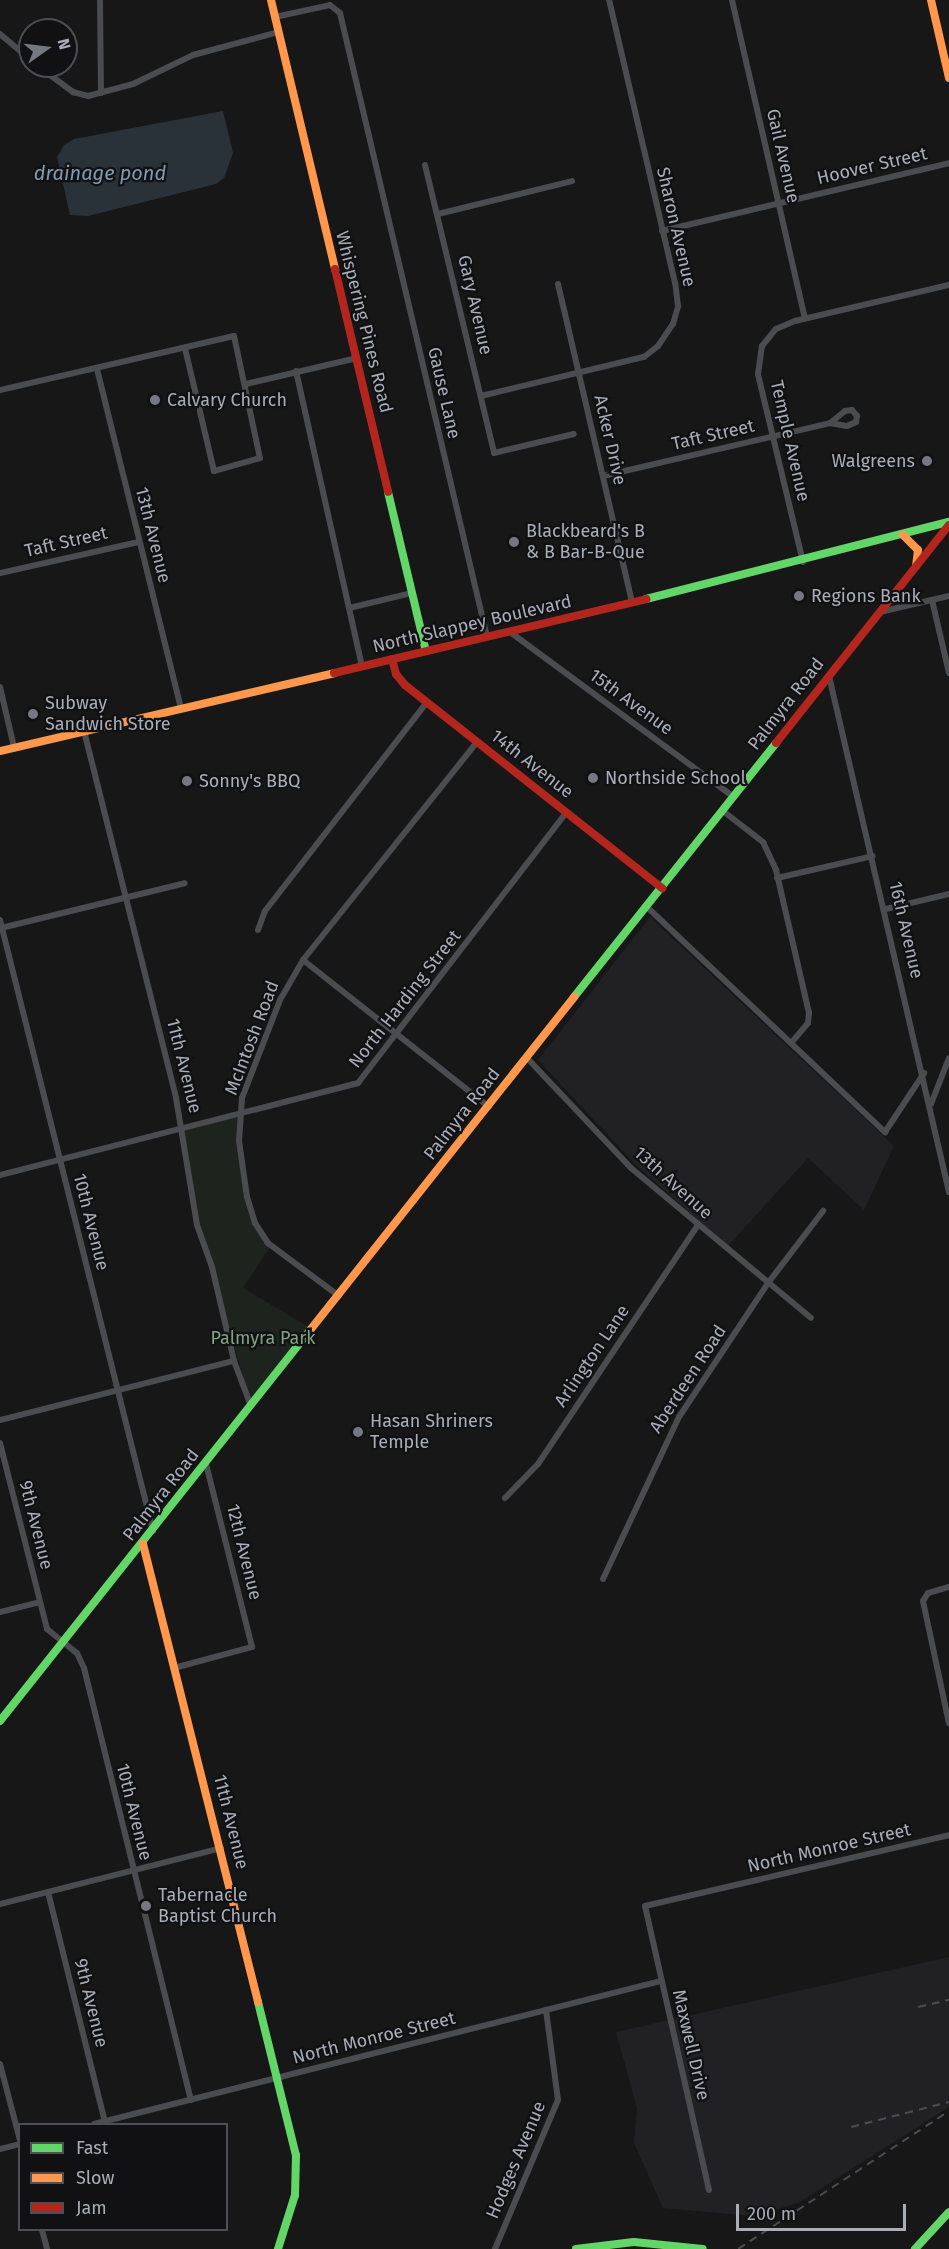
<!DOCTYPE html>
<html>
<head>
<meta charset="utf-8">
<style>
	body { margin:0 }
	#map { position:relative; width:949px; height:2249px; overflow:hidden; background:#171717; font-family:"Fira Sans",sans-serif }
	div>[style] { position:absolute }
	.built>* { inset:0; background:#212123 }
	.green>* { inset:0; background:#1d241e }
	.water>* { inset:0; background:#2a3239 }
	.street>* { height:6px; margin:-3px; padding:0 3px; transform-origin:3px; border-radius:3px; background:#4b4c50 }
	.fast>* { height:8px; margin:-4px; padding:0 4px; transform-origin:4px; border-radius:4px; background:#63d668 }
	.slow>* { height:8px; margin:-4px; padding:0 4px; transform-origin:4px; border-radius:4px; background:#ff974d }
	.jam>* { height:8px; margin:-4px; padding:0 4px; transform-origin:4px; border-radius:4px; background:#b3261e }
	.rail>* { height:1.5px; margin-top:-0.75px; transform-origin:0; background:repeating-linear-gradient(90deg,#4b4c4f 0 8px,transparent 0 14px) }
	.dots>* { width:16px; height:16px; translate:-50% -50%; box-sizing:border-box; border:3px solid #111113; border-radius:50% }
	span { translate:-50% -50%; white-space:nowrap; text-align:center; line-height:1.15; -webkit-text-stroke:4.5px #111113; paint-order:stroke }
	.street-label { font-size:18px; color:#a8adb8 }
	.poi-label { font-size:18px; color:#a8adb8 }
	.left { translate:0 -50%; text-align:left }
	.right { translate:-100% -50%; text-align:right }
	.park-label { font-size:18px; color:#7fa381 }
	.water-label { font-size:20px; color:#7f9bb3; font-style:italic }
	.legend { position:absolute; left:18px; top:2123px; width:210px; height:108px; box-sizing:border-box; background:#111113; border:2px solid #4d4f55; margin:0; padding:8px 10px; list-style:none; font-size:18px; color:#a8adb8 }
	.legend li { display:flex; align-items:center; gap:12px; height:30px }
	.legend b { width:30px; border:2px solid #4d4f55 }
	.north { position:absolute; left:18px; top:18px; width:60px; height:60px; box-sizing:border-box; background:#111113; border:2px solid #4d4f55; border-radius:50%; rotate:76deg; font-size:16px; font-weight:700; line-height:24px; text-align:center; color:#a8adb8 }
	.north::after { content:''; display:block; margin:auto; width:21px; height:27px; background:#757880; clip-path:polygon(50% 0,100% 100%,50% 72%,0 100%) }
	.scale { position:absolute; left:736px; top:2204px; width:170px; height:27px; box-sizing:border-box; border:3px solid #a8adb8; border-top:0; padding-left:8px; font-size:18px; line-height:21px; white-space:nowrap; color:#a8adb8; -webkit-text-stroke:4px #111113; paint-order:stroke }
</style>
</head>
<body>
<div id="map">
	<div class="built">
		<div style="clip-path:polygon(650px 917px,894px 1146px,864px 1210px,808px 1158px,728px 1246px,638px 1167px,538px 1060px)"></div>
		<div style="clip-path:polygon(949px 1957px,949px 2107px,798px 2203px,754px 2216px,663px 2208px,634px 2143px,637px 2108px,616px 2032px)"></div>
	</div>
	<div class="green">
		<div style="clip-path:polygon(238px 1114px,246px 1196px,270px 1247px,243px 1288px,312px 1329px,252px 1406px,198px 1225px,184px 1129px)"></div>
	</div>
	<div class="water">
		<div style="clip-path:polygon(223px 111px,233px 153px,224px 178px,216px 184px,88px 216px,70px 215px,57px 157px,64px 145px,74px 139px)"></div>
	</div>
	<div class="street">
		<div style="left:100px;top:0;width:93px;rotate:89.4deg"></div>
		<div style="left:732px;top:0;width:326px;rotate:77.1deg"></div>
		<div style="left:275px;top:17px;width:56px;rotate:-12.3deg"></div>
		<div style="left:330px;top:5px;width:13px;rotate:39deg"></div>
		<div style="left:340px;top:13px;width:641px;rotate:76.74deg"></div>
		<div style="left:0;top:34px;width:39px;rotate:40deg"></div>
		<div style="left:38px;top:66px;width:44px;rotate:36.6deg"></div>
		<div style="left:73px;top:92px;width:16px;rotate:15deg"></div>
		<div style="left:88px;top:96px;width:47px;rotate:-14.9deg"></div>
		<div style="left:133px;top:84px;width:67px;rotate:-25.8deg"></div>
		<div style="left:193px;top:55px;width:89px;rotate:-15deg"></div>
		<div style="left:425px;top:165px;width:296px;rotate:76.5deg"></div>
		<div style="left:494px;top:453px;width:82px;rotate:-13.4deg"></div>
		<div style="left:438px;top:214px;width:138px;rotate:-13.8deg"></div>
		<div style="left:662px;top:231px;width:295px;rotate:-13.3deg"></div>
		<div style="left:558px;top:284px;width:327px;rotate:76.9deg"></div>
		<div style="left:97px;top:369px;width:349px;rotate:76.1deg"></div>
		<div style="left:296px;top:371px;width:302px;rotate:77.4deg"></div>
		<div style="left:246px;top:384px;width:114px;rotate:-13.2deg"></div>
		<div style="left:0;top:390px;width:240px;rotate:-13deg"></div>
		<div style="left:234px;top:336px;width:125px;rotate:78deg"></div>
		<div style="left:260px;top:458px;width:48px;rotate:164.2deg"></div>
		<div style="left:214px;top:471px;width:126px;rotate:-103.3deg"></div>
		<div style="left:481px;top:396px;width:168px;rotate:-13.5deg"></div>
		<div style="left:644px;top:357px;width:18px;rotate:-38deg"></div>
		<div style="left:658px;top:346px;width:27px;rotate:-56deg"></div>
		<div style="left:673px;top:324px;width:19px;rotate:-74deg"></div>
		<div style="left:678px;top:306px;width:23px;rotate:-97deg"></div>
		<div style="left:675px;top:283px;width:291px;rotate:-103.1deg"></div>
		<div style="left:603px;top:476px;width:233px;rotate:-13.1deg"></div>
		<div style="left:830px;top:423px;width:17px;rotate:10deg"></div>
		<div style="left:847px;top:426px;width:10px;rotate:-24deg"></div>
		<div style="left:856px;top:422px;width:6px;rotate:-81deg"></div>
		<div style="left:857px;top:416px;width:8px;rotate:-130deg"></div>
		<div style="left:852px;top:410px;width:7px;rotate:172deg"></div>
		<div style="left:845px;top:411px;width:19px;rotate:141deg"></div>
		<div style="left:803px;top:562px;width:193px;rotate:-103.5deg"></div>
		<div style="left:758px;top:374px;width:28px;rotate:-82deg"></div>
		<div style="left:762px;top:346px;width:22px;rotate:-51deg"></div>
		<div style="left:776px;top:329px;width:21px;rotate:-23deg"></div>
		<div style="left:795px;top:321px;width:158px;rotate:-13.2deg"></div>
		<div style="left:0;top:573px;width:142px;rotate:-12.6deg"></div>
		<div style="left:932px;top:600px;width:75px;rotate:76.9deg"></div>
		<div style="left:349px;top:608px;width:65px;rotate:-13.4deg"></div>
		<div style="left:880px;top:612px;width:71px;rotate:-13.1deg"></div>
		<div style="left:510px;top:632px;width:278px;rotate:36.4deg"></div>
		<div style="left:829px;top:676px;width:530px;rotate:76.91deg"></div>
		<div style="left:0;top:687px;width:62px;rotate:76.9deg"></div>
		<div style="left:84px;top:731px;width:378px;rotate:75.9deg"></div>
		<div style="left:176px;top:1098px;width:129px;rotate:80.6deg"></div>
		<div style="left:197px;top:1225px;width:45px;rotate:70.3deg"></div>
		<div style="left:212px;top:1267px;width:97px;rotate:76.8deg"></div>
		<div style="left:234px;top:1361px;width:48px;rotate:69.3deg"></div>
		<div style="left:723px;top:811px;width:51px;rotate:37.8deg"></div>
		<div style="left:763px;top:842px;width:31px;rotate:65deg"></div>
		<div style="left:776px;top:870px;width:147px;rotate:77deg"></div>
		<div style="left:809px;top:1013px;width:10px;rotate:96deg"></div>
		<div style="left:808px;top:1023px;width:26px;rotate:130deg"></div>
		<div style="left:777px;top:878px;width:98px;rotate:-12.9deg"></div>
		<div style="left:647px;top:907px;width:328px;rotate:43.4deg"></div>
		<div style="left:885px;top:1132px;width:71px;rotate:-56.5deg"></div>
		<div style="left:886px;top:909px;width:65px;rotate:-13.4deg"></div>
		<div style="left:0;top:920px;width:630px;rotate:75.94deg"></div>
		<div style="left:1px;top:928px;width:189px;rotate:-13.7deg"></div>
		<div style="left:258px;top:930px;width:20px;rotate:-70deg"></div>
		<div style="left:265px;top:911px;width:264px;rotate:-52.2deg"></div>
		<div style="left:303px;top:960px;width:237px;rotate:38.3deg"></div>
		<div style="left:527px;top:1058px;width:151px;rotate:46.6deg"></div>
		<div style="left:631px;top:1168px;width:234px;rotate:39.8deg"></div>
		<div style="left:931px;top:1104px;width:49px;rotate:-68.6deg"></div>
		<div style="left:0;top:1175px;width:370px;rotate:-14.4deg"></div>
		<div style="left:358px;top:1083px;width:342px;rotate:-52.4deg"></div>
		<div style="left:339px;top:1296px;width:89px;rotate:-143.3deg"></div>
		<div style="left:268px;top:1243px;width:24px;rotate:-123deg"></div>
		<div style="left:255px;top:1223px;width:27px;rotate:-107deg"></div>
		<div style="left:247px;top:1197px;width:57px;rotate:-98.1deg"></div>
		<div style="left:239px;top:1141px;width:43px;rotate:-86deg"></div>
		<div style="left:242px;top:1098px;width:105px;rotate:-68.8deg"></div>
		<div style="left:280px;top:1000px;width:46px;rotate:-60.1deg"></div>
		<div style="left:303px;top:960px;width:279px;rotate:-51.4deg"></div>
		<div style="left:0;top:1420px;width:241px;rotate:-14.2deg"></div>
		<div style="left:0;top:1443px;width:192px;rotate:75.8deg"></div>
		<div style="left:47px;top:1629px;width:38px;rotate:39deg"></div>
		<div style="left:77px;top:1653px;width:17px;rotate:65deg"></div>
		<div style="left:84px;top:1668px;width:445px;rotate:76.1deg"></div>
		<div style="left:505px;top:1498px;width:47px;rotate:-45.9deg"></div>
		<div style="left:538px;top:1464px;width:288px;rotate:-56.2deg"></div>
		<div style="left:603px;top:1579px;width:179px;rotate:-64.9deg"></div>
		<div style="left:679px;top:1417px;width:161px;rotate:-56.4deg"></div>
		<div style="left:768px;top:1283px;width:91px;rotate:-52.6deg"></div>
		<div style="left:949px;top:1587px;width:22px;rotate:164deg"></div>
		<div style="left:928px;top:1593px;width:9px;rotate:122deg"></div>
		<div style="left:923px;top:1601px;width:125px;rotate:78deg"></div>
		<div style="left:0;top:1612px;width:41px;rotate:-14deg"></div>
		<div style="left:174px;top:1668px;width:81px;rotate:-15.1deg"></div>
		<div style="left:252px;top:1647px;width:189px;rotate:-104.1deg"></div>
		<div style="left:48px;top:1892px;width:237px;rotate:76.1deg"></div>
		<div style="left:0;top:1904px;width:228px;rotate:-14.2deg"></div>
		<div style="left:0;top:2064px;width:79px;rotate:75.3deg"></div>
		<div style="left:94px;top:2124px;width:585px;rotate:-14.16deg"></div>
		<div style="left:0;top:2149px;width:21px;rotate:-14deg"></div>
		<div style="left:709px;top:2190px;width:291px;rotate:-102.7deg"></div>
		<div style="left:645px;top:1906px;width:312px;rotate:-13.1deg"></div>
		<div style="left:42px;top:2230px;width:20px;rotate:75deg"></div>
		<div style="left:495px;top:2249px;width:162px;rotate:-67.1deg"></div>
		<div style="left:558px;top:2100px;width:91px;rotate:-97.6deg"></div>
	</div>
	<div class="fast">
		<div style="left:388px;top:492px;width:163px;rotate:76.6deg"></div>
		<div style="left:646px;top:599px;width:313px;rotate:-14.3deg"></div>
		<div style="left:574px;top:997px;width:325px;rotate:-51.5deg"></div>
		<div style="left:0;top:1721px;width:500px;rotate:-51.57deg"></div>
		<div style="left:258px;top:2002px;width:158px;rotate:76.1deg"></div>
		<div style="left:296px;top:2155px;width:40px;rotate:91.4deg"></div>
		<div style="left:295px;top:2195px;width:57px;rotate:107.5deg"></div>
		<div style="left:576px;top:2249px;width:58px;rotate:-6.9deg"></div>
		<div style="left:634px;top:2242px;width:69px;rotate:5.8deg"></div>
		<div style="left:915px;top:2249px;width:50px;rotate:-47.4deg"></div>
	</div>
	<div class="slow">
		<div style="left:271px;top:0;width:277px;rotate:76.6deg"></div>
		<div style="left:931px;top:0;width:80px;rotate:77deg"></div>
		<div style="left:903px;top:535px;width:21px;rotate:45deg"></div>
		<div style="left:918px;top:550px;width:16px;rotate:97deg"></div>
		<div style="left:0;top:751px;width:343px;rotate:-13.1deg"></div>
		<div style="left:311px;top:1329px;width:424px;rotate:-51.6deg"></div>
		<div style="left:143px;top:1544px;width:472px;rotate:75.9deg"></div>
	</div>
	<div class="jam">
		<div style="left:335px;top:269px;width:229px;rotate:76.6deg"></div>
		<div style="left:392px;top:659px;width:16px;rotate:75deg"></div>
		<div style="left:396px;top:674px;width:14px;rotate:51deg"></div>
		<div style="left:405px;top:685px;width:328px;rotate:38.3deg"></div>
		<div style="left:334px;top:673px;width:321px;rotate:-13.3deg"></div>
		<div style="left:776px;top:743px;width:278px;rotate:-51.6deg"></div>
	</div>
	<div class="rail">
		<div style="left:918px;top:2007px;width:32px;rotate:-13deg"></div>
		<div style="left:851px;top:2127px;width:101px;rotate:-14.3deg"></div>
		<div style="left:738px;top:2249px;width:252px;rotate:-33.2deg"></div>
	</div>
	<div class="dots">
		<div style="left:155px;top:400px;background:#757880"></div>
		<div style="left:927px;top:461px;background:#757880"></div>
		<div style="left:514px;top:542px;background:#757880"></div>
		<div style="left:799px;top:596px;background:#757880"></div>
		<div style="left:33px;top:714px;background:#757880"></div>
		<div style="left:593px;top:778px;background:#757880"></div>
		<div style="left:187px;top:781px;background:#757880"></div>
		<div style="left:358px;top:1432px;background:#757880"></div>
		<div style="left:146px;top:1906px;background:#757880"></div>
	</div>
	<div class="street-label">
		<span style="left:783px;top:156px;rotate:77deg">Gail Avenue</span>
		<span style="left:872px;top:166px;rotate:-13deg">Hoover Street</span>
		<span style="left:676px;top:227px;rotate:77deg">Sharon Avenue</span>
		<span style="left:475px;top:305px;rotate:77deg">Gary Avenue</span>
		<span style="left:364px;top:322px;rotate:76deg">Whispering Pines Road</span>
		<span style="left:444px;top:393px;rotate:77deg">Gause Lane</span>
		<span style="left:713px;top:435px;rotate:-13deg">Taft Street</span>
		<span style="left:610px;top:440px;rotate:77deg">Acker Drive</span>
		<span style="left:790px;top:441px;rotate:77deg">Temple Avenue</span>
		<span style="left:153px;top:535px;rotate:76deg">13th Avenue</span>
		<span style="left:66px;top:542px;rotate:-13deg">Taft Street</span>
		<span style="left:472px;top:624px;rotate:-13deg">North Slappey Boulevard</span>
		<span style="left:631px;top:702px;rotate:36deg">15th Avenue</span>
		<span style="left:786px;top:704px;rotate:-52deg">Palmyra Road</span>
		<span style="left:532px;top:764px;rotate:38deg">14th Avenue</span>
		<span style="left:906px;top:930px;rotate:77deg">16th Avenue</span>
		<span style="left:405px;top:999px;rotate:-52deg">North Harding Street</span>
		<span style="left:252px;top:1038px;rotate:-69deg">McIntosh Road</span>
		<span style="left:184px;top:1066px;rotate:76deg">11th Avenue</span>
		<span style="left:462px;top:1114px;rotate:-52deg">Palmyra Road</span>
		<span style="left:673px;top:1183px;rotate:42deg">13th Avenue</span>
		<span style="left:91px;top:1222px;rotate:76deg">10th Avenue</span>
		<span style="left:592px;top:1356px;rotate:-56deg">Arlington Lane</span>
		<span style="left:688px;top:1379px;rotate:-57deg">Aberdeen Road</span>
		<span style="left:161px;top:1495px;rotate:-52deg">Palmyra Road</span>
		<span style="left:36px;top:1525px;rotate:76deg">9th Avenue</span>
		<span style="left:244px;top:1552px;rotate:76deg">12th Avenue</span>
		<span style="left:134px;top:1812px;rotate:76deg">10th Avenue</span>
		<span style="left:231px;top:1822px;rotate:76deg">11th Avenue</span>
		<span style="left:829px;top:1848px;rotate:-13deg">North Monroe Street</span>
		<span style="left:91px;top:2003px;rotate:76deg">9th Avenue</span>
		<span style="left:374px;top:2038px;rotate:-14deg">North Monroe Street</span>
		<span style="left:691px;top:2045px;rotate:77deg">Maxwell Drive</span>
		<span style="left:516px;top:2160px;rotate:-67deg">Hodges Avenue</span>
	</div>
	<div class="poi-label">
		<span class="left" style="left:167px;top:400px">Calvary Church</span>
		<span class="right" style="left:915px;top:461px">Walgreens</span>
		<span class="left" style="left:526px;top:542px">Blackbeard's B<br>&amp; B Bar-B-Que</span>
		<span class="left" style="left:811px;top:596px">Regions Bank</span>
		<span class="left" style="left:45px;top:714px">Subway<br>Sandwich Store</span>
		<span class="left" style="left:605px;top:778px">Northside School</span>
		<span class="left" style="left:199px;top:781px">Sonny's BBQ</span>
		<span class="left" style="left:370px;top:1432px">Hasan Shriners<br>Temple</span>
		<span class="left" style="left:158px;top:1906px">Tabernacle<br>Baptist Church</span>
	</div>
	<div class="park-label">
		<span style="left:263px;top:1338px">Palmyra Park</span>
	</div>
	<div class="water-label">
		<span style="left:100px;top:173px">drainage pond</span>
	</div>
	<ul class="legend">
	<li><b style="height:8px;background:#63d668"></b>Fast</li>
	<li><b style="height:8px;background:#ff974d"></b>Slow</li>
	<li><b style="height:8px;background:#b3261e"></b>Jam</li>
	</ul>
	<div class="north">N</div>
	<div class="scale">200 m</div>
</div>
</body>
</html>
